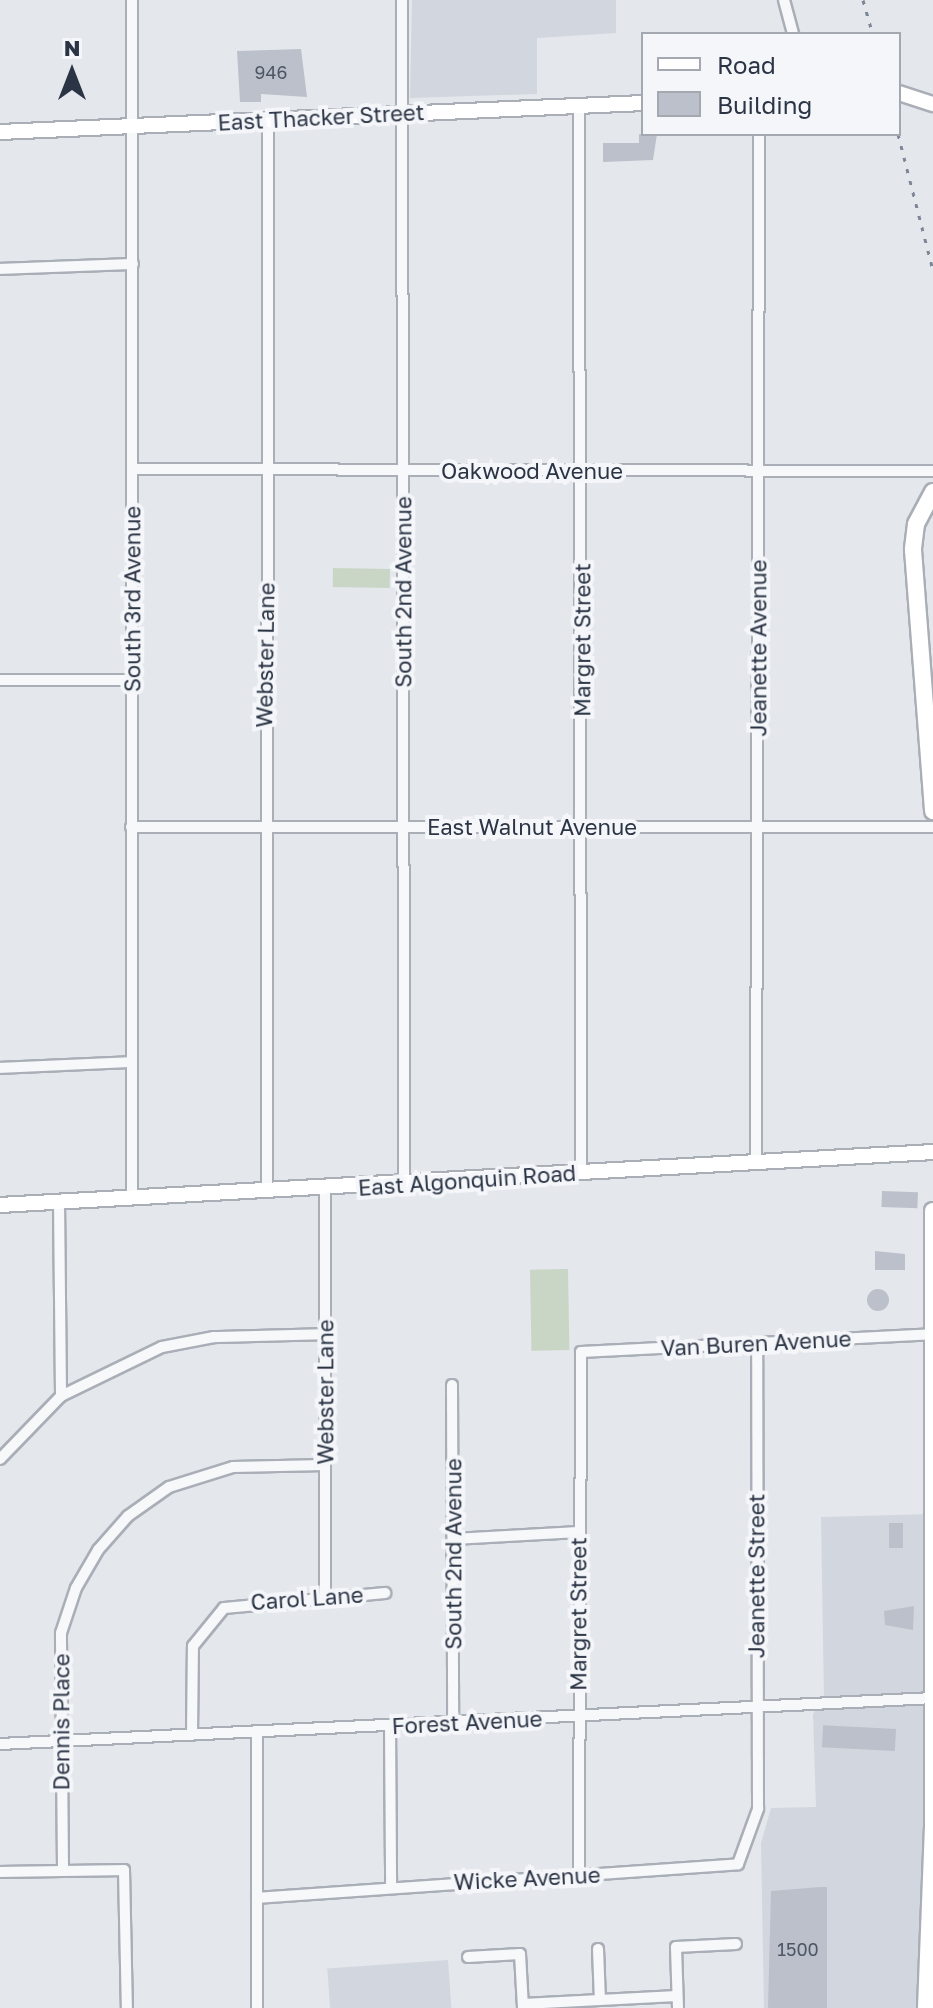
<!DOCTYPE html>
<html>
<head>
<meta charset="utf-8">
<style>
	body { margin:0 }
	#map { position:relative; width:933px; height:2008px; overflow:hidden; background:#e4e7ec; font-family:"Golos Text",sans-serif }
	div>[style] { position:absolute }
	.built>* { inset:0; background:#d2d6de; transform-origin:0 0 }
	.green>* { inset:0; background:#c9d6c5; transform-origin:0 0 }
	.building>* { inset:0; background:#bbc0ca; transform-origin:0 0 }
	.round { border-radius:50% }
	.roads { filter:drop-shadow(2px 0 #a9aeb7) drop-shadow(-2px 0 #a9aeb7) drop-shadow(0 2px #a9aeb7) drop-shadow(0 -2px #a9aeb7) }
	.street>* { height:10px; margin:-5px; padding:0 5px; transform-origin:5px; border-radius:5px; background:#f7f8fa }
	.secondary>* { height:14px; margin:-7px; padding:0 7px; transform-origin:7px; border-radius:7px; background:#fff }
	.primary>* { height:16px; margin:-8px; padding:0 8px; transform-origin:8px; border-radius:8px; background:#fff }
	.rail>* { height:3px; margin-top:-1.5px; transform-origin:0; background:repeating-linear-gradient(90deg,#7d8696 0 4px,transparent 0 12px) }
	span { translate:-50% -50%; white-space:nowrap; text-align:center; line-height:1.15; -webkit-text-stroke:8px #f4f6f9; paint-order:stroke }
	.number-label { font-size:18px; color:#4f5766 }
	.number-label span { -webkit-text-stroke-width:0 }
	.street-label { font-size:22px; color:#2b3445 }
	.legend { position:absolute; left:641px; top:32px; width:260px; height:104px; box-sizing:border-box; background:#f4f6f9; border:2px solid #a4a8b1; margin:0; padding:10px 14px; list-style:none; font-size:24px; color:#2b3445 }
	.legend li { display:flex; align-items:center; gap:16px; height:40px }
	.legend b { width:40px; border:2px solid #a4a8b1 }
	.north { position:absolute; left:32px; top:32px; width:80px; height:80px; -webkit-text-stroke:6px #f4f6f9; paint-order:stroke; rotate:0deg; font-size:22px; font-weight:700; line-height:32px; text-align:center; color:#2b3445 }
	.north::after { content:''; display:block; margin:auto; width:28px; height:36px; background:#2b3445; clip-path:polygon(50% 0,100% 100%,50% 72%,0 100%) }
</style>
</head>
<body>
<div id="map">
	<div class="built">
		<div style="clip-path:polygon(412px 0,616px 0,616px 33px,537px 38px,537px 94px,410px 98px)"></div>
		<div style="clip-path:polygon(933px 1514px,933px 2008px,764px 2008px,761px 1843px,771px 1808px,816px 1807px,813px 1714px,824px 1697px,821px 1517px)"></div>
		<div style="left:448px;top:1960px;width:48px;height:121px;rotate:86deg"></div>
	</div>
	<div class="green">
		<div style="left:333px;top:568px;width:57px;height:19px;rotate:1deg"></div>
		<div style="left:568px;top:1269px;width:81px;height:38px;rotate:89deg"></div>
	</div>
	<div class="building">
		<div style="clip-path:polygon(301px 49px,307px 97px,261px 94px,261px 102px,240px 102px,237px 51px)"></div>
		<div style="clip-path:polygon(639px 134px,657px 134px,653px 160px,603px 162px,603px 143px,639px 143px)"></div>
		<div style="left:882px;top:1191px;width:36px;height:16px;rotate:2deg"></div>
		<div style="clip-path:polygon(875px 1251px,905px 1254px,905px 1270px,875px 1270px)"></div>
		<div class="round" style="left:867px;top:1289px;width:22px;height:22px"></div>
		<div style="left:889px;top:1523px;width:14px;height:25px"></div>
		<div style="clip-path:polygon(914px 1606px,913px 1630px,885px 1625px,884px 1611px)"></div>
		<div style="left:896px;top:1729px;width:22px;height:73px;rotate:93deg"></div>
		<div style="clip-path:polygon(820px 1887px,827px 1887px,827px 2008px,768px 2008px,771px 1891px)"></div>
	</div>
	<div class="roads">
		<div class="street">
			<div style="left:132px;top:0;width:1198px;rotate:90deg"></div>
			<div style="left:402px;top:0;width:1184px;rotate:89.9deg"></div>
			<div style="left:784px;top:0;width:35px;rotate:75deg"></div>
			<div style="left:579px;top:107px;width:1066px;rotate:89.89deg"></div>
			<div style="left:0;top:269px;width:133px;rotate:-2.2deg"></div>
			<div style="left:132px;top:469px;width:801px;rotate:0.14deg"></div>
			<div style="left:0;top:680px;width:132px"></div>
			<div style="left:131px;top:827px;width:802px"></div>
			<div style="left:0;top:1068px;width:130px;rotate:-2.6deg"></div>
			<div style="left:756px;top:1161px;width:1027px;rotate:-89.83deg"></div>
			<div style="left:325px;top:1188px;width:407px;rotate:90deg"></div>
			<div style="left:267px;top:1191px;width:1071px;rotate:-89.95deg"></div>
			<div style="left:59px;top:1202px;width:194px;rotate:89.4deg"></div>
			<div style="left:452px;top:1385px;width:337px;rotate:89.8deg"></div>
			<div style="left:0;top:1459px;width:88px;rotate:-45.9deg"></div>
			<div style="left:61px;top:1396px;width:112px;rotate:-25.9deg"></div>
			<div style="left:162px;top:1347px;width:53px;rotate:-10.9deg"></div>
			<div style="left:214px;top:1337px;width:111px;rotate:-1.5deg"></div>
			<div style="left:454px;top:1539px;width:124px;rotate:-3.2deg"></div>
			<div style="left:390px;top:1726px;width:159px;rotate:89.6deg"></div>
			<div style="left:192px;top:1735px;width:89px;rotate:-89.4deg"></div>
			<div style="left:193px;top:1646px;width:49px;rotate:-50.8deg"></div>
			<div style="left:224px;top:1608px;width:162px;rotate:-5.3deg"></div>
			<div style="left:0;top:1744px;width:934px;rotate:-2.82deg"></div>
			<div style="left:63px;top:1868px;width:235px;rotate:-90.5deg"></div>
			<div style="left:61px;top:1633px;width:47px;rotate:-71.6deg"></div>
			<div style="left:76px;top:1588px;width:44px;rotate:-59.9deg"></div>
			<div style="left:98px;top:1550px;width:45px;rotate:-48.6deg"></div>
			<div style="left:128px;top:1516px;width:50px;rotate:-35.3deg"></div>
			<div style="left:169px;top:1487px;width:67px;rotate:-17.4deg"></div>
			<div style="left:233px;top:1467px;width:92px;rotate:-1.2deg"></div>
			<div style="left:0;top:1872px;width:124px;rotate:-0.9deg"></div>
			<div style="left:124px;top:1870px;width:138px;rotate:88.8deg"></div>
			<div style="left:579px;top:1875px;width:523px;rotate:-89.78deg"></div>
			<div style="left:581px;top:1352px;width:351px;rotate:-2.9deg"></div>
			<div style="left:257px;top:1898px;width:482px;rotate:-4deg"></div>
			<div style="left:738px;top:1864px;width:59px;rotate:-70deg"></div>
			<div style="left:758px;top:1809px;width:466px;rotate:-90.1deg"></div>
			<div style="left:598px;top:1949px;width:51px;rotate:87.8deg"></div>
			<div style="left:468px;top:1957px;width:52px;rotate:-3.3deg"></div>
			<div style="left:520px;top:1954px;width:54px;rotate:86.8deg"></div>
			<div style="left:523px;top:2004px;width:154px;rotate:-3deg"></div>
			<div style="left:257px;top:2008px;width:276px;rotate:-90deg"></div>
			<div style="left:678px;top:2008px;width:61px;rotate:-91.9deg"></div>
			<div style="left:676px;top:1947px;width:60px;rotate:-2.9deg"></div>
		</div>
		<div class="secondary">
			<div style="left:899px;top:93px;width:36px;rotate:18deg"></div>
			<div style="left:0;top:132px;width:644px;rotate:-2.58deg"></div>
			<div style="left:0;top:1205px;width:935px;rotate:-3.25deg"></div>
		</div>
		<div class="primary">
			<div style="left:933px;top:492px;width:36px;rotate:118deg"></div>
			<div style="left:916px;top:524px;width:26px;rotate:97deg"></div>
			<div style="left:913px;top:550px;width:262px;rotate:85.6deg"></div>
			<div style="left:926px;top:2008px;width:179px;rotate:-87.8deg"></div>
			<div style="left:933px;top:1829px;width:618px;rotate:-90deg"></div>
		</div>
	</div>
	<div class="rail">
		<div style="left:863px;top:0;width:35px;rotate:74deg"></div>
		<div style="left:898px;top:134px;width:140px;rotate:75.6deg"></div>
	</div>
	<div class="number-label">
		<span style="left:271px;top:72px">946</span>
		<span style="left:798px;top:1949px">1500</span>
	</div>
	<div class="street-label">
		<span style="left:321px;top:117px;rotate:-3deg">East Thacker Street</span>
		<span style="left:532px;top:471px">Oakwood Avenue</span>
		<span style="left:403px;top:592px;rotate:-90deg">South 2nd Avenue</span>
		<span style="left:132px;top:599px;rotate:-90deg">South 3rd Avenue</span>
		<span style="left:582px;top:640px;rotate:-90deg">Margret Street</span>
		<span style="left:758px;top:648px;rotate:-90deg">Jeanette Avenue</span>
		<span style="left:265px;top:655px;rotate:-89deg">Webster Lane</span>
		<span style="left:532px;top:827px">East Walnut Avenue</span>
		<span style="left:467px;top:1180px;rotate:-4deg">East Algonquin Road</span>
		<span style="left:756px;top:1343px;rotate:-3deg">Van Buren Avenue</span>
		<span style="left:325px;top:1392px;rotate:-90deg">Webster Lane</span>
		<span style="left:453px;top:1554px;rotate:-90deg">South 2nd Avenue</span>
		<span style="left:756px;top:1576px;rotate:-90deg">Jeanette Street</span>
		<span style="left:307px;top:1598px;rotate:-4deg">Carol Lane</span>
		<span style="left:578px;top:1614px;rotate:-90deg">Margret Street</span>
		<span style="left:61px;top:1722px;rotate:-90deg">Dennis Place</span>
		<span style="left:467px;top:1722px;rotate:-3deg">Forest Avenue</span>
		<span style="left:527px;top:1878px;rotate:-3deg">Wicke Avenue</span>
	</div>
	<ul class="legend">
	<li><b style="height:10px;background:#fff"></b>Road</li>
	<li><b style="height:22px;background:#bbc0ca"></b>Building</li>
	</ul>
	<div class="north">N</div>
</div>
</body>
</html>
